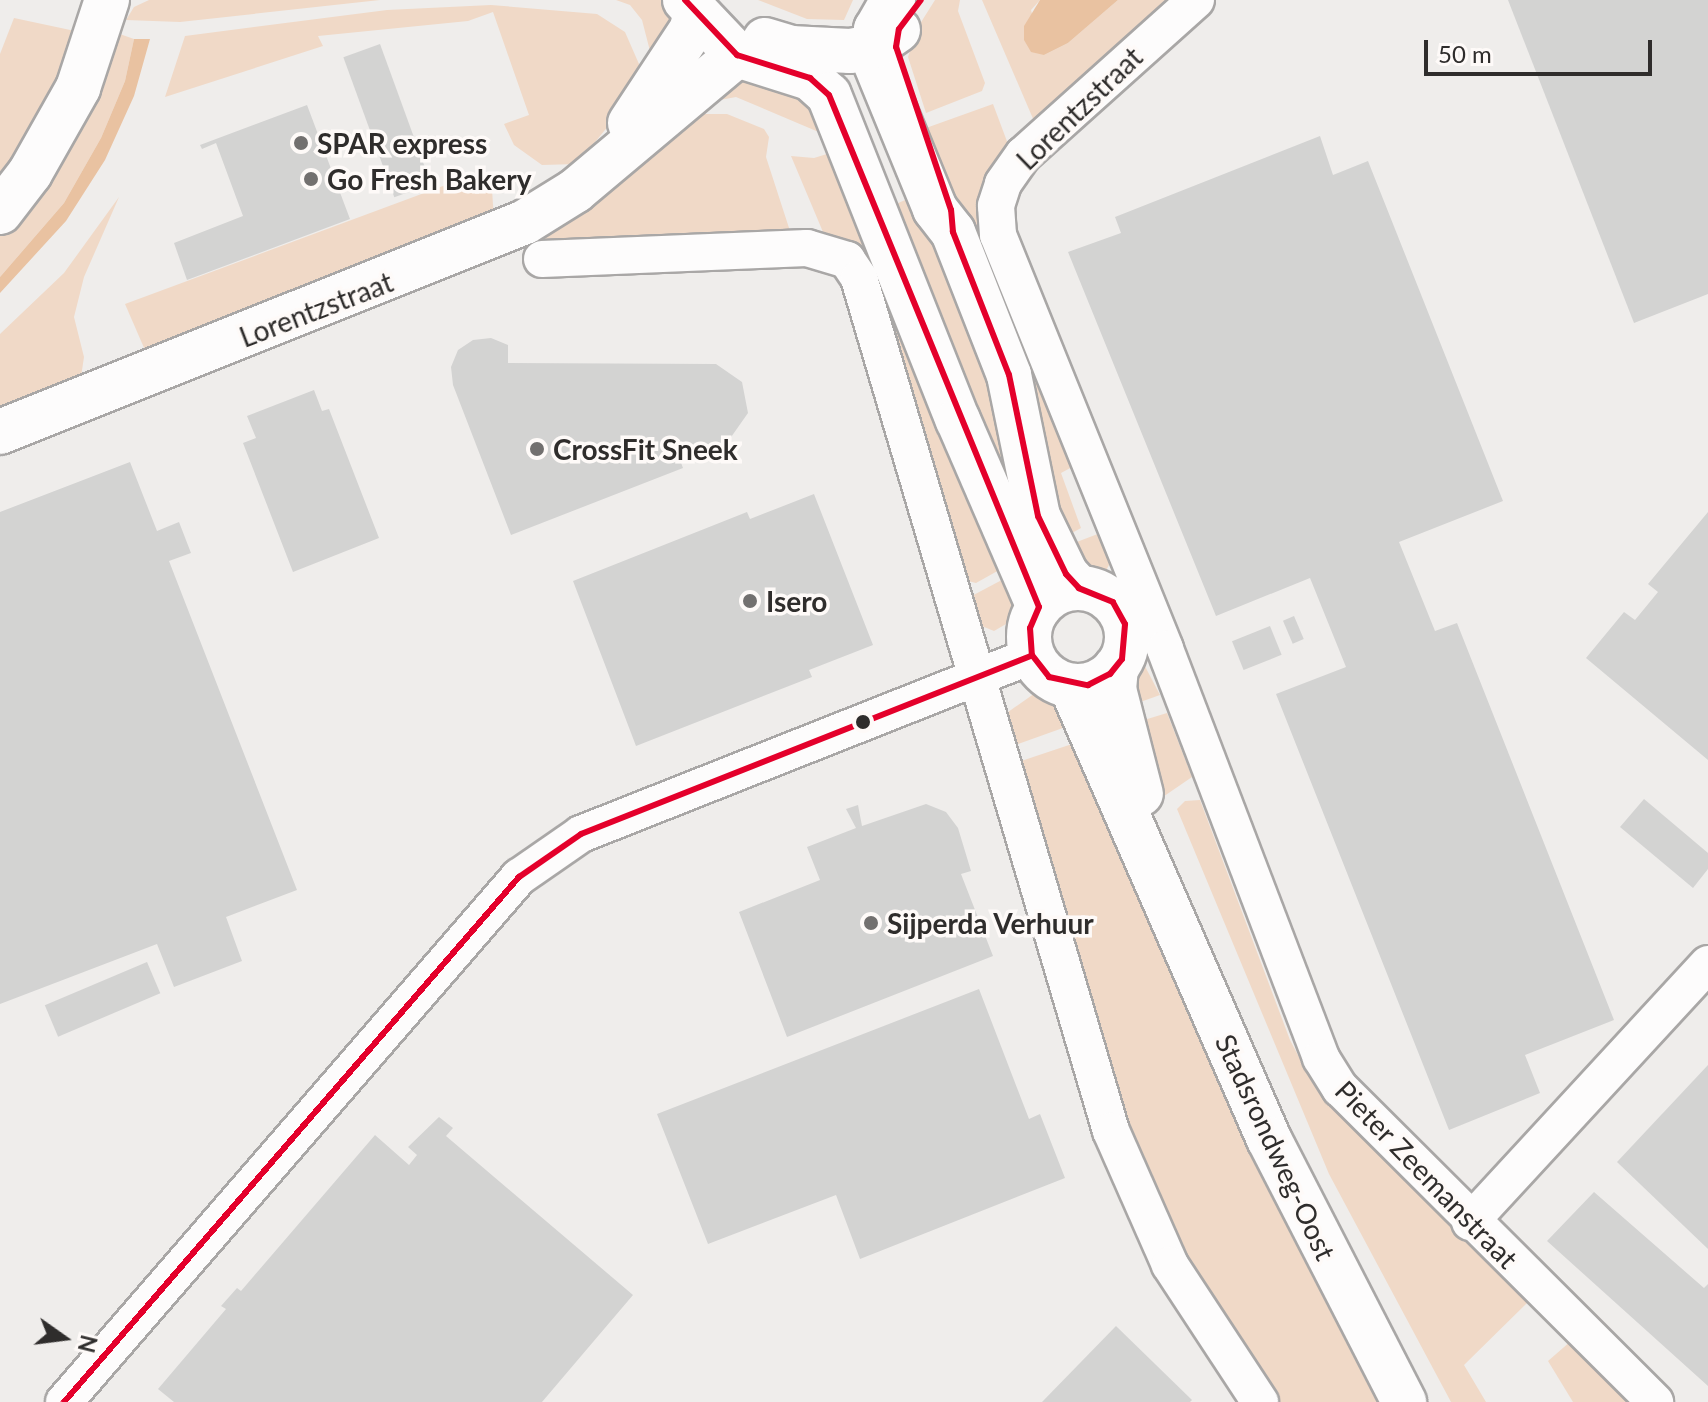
<!DOCTYPE html>
<html>
<head>
<meta charset="utf-8">
<style>
	body { margin:0 }
	#map { position:relative; width:1708px; height:1402px; overflow:hidden; background:#efedeb; font-family:Lato,sans-serif }
	div>[style] { position:absolute }
	.green>* { inset:0; background:#f0d9c7 }
	.water>* { inset:0; background:#e9c2a1 }
	.building>* { inset:0; background:#d3d3d2; transform-origin:0 0 }
	.roads { filter:drop-shadow(2px 0 #a9a7a6) drop-shadow(-2px 0 #a9a7a6) drop-shadow(0 2px #a9a7a6) drop-shadow(0 -2px #a9a7a6) }
	.minor>* { height:36px; margin:-18px; padding:0 18px; transform-origin:18px; border-radius:18px; background:#fdfcfc }
	.tertiary>* { height:44px; margin:-22px; padding:0 22px; transform-origin:22px; border-radius:22px; background:#fdfcfc }
	.primary>* { height:44px; margin:-22px; padding:0 22px; transform-origin:22px; border-radius:22px; background:#fdfcfc }
	.primary>.ring { margin:-22px; padding:0; box-sizing:content-box; background:none; border:44px solid #fdfcfc; border-radius:50% }
	.trunk>* { height:44px; margin:-22px; padding:0 22px; transform-origin:22px; border-radius:22px; background:#fdfcfc }
	.bus-1>* { height:6px; margin:-3px; padding:0 3px; transform-origin:3px; border-radius:3px; background:#e4002b }
	.dots>* { width:22px; height:22px; translate:-50% -50%; box-sizing:border-box; border:4px solid #fefaf8; border-radius:50% }
	span { translate:-50% -50%; white-space:nowrap; text-align:center; line-height:1.15; -webkit-text-stroke:7px #fefaf8; paint-order:stroke }
	.street-label { font-size:28px; color:#2f2d2c }
	.poi-label { font-size:28px; color:#2f2d2c; font-weight:700 }
	.left { translate:0 -50%; text-align:left }
	.north { position:absolute; left:24px; top:1298px; width:80px; height:80px; -webkit-text-stroke:6px #fefaf8; paint-order:stroke; rotate:104deg; font-size:22px; font-weight:700; line-height:32px; text-align:center; color:#2f2d2c }
	.north::after { content:''; display:block; margin:auto; width:28px; height:36px; background:#2f2d2c; clip-path:polygon(50% 0,100% 100%,50% 72%,0 100%) }
	.scale { position:absolute; left:1424px; top:40px; width:228px; height:36px; box-sizing:border-box; border:4px solid #2f2d2c; border-top:0; padding-left:10px; font-size:24px; line-height:28px; white-space:nowrap; color:#2f2d2c; -webkit-text-stroke:6px #fefaf8; paint-order:stroke }
</style>
</head>
<body>
<div id="map">
	<div class="green">
		<div style="clip-path:polygon(149px 0,380px 0,180px 22px,126px 20px,134px 7px)"></div>
		<div style="clip-path:polygon(616px 0,671px 0,676px 9px,661px 64px,650px 51px,642px 20px,630px 5px)"></div>
		<div style="clip-path:polygon(758px 0,853px 0,844px 20px,807px 19px)"></div>
		<div style="clip-path:polygon(935px 0,960px 0,958px 11px,985px 83px,982px 91px,926px 113px,908px 57px,918px 27px)"></div>
		<div style="clip-path:polygon(982px 0,1040px 0,1031px 10px,1044px 55px,1068px 43px,1118px 0,1179px 0,1034px 121px)"></div>
		<div style="clip-path:polygon(491px 5px,597px 14px,625px 32px,646px 80px,577px 164px,542px 165px,514px 145px,504px 124px,529px 115px,493px 12px,468px 21px,318px 36px,323px 46px,165px 97px,185px 36px,387px 10px)"></div>
		<div style="clip-path:polygon(14px 18px,75px 31px,46px 103px,0 184px,0 54px)"></div>
		<div style="clip-path:polygon(114px 32px,134px 39px,125px 81px,101px 138px,64px 203px,0 277px,0 228px)"></div>
		<div style="clip-path:polygon(736px 73px,804px 88px,821px 133px,736px 97px,709px 102px)"></div>
		<div style="clip-path:polygon(993px 104px,1008px 144px,990px 184px,1074px 466px,1061px 473px,1081px 528px,1061px 539px,926px 128px)"></div>
		<div style="clip-path:polygon(693px 114px,727px 114px,764px 129px,769px 137px,766px 157px,790px 231px,520px 244px)"></div>
		<div style="clip-path:polygon(843px 149px,1010px 564px,976px 583px,964px 580px,842px 240px,823px 232px,791px 156px,814px 158px)"></div>
		<div style="clip-path:polygon(470px 176px,492px 190px,494px 219px,148px 357px,125px 304px)"></div>
		<div style="clip-path:polygon(919px 194px,1000px 396px,1018px 531px,889px 207px)"></div>
		<div style="clip-path:polygon(119px 197px,84px 277px,74px 317px,84px 357px,81px 377px,51px 396px,0 406px,0 334px,64px 273px)"></div>
		<div style="clip-path:polygon(1103px 532px,1110px 563px,1101px 580px,1061px 548px)"></div>
		<div style="clip-path:polygon(1015px 573px,1020px 592px,1013px 620px,994px 631px,977px 624px,966px 599px)"></div>
		<div style="clip-path:polygon(1137px 651px,1160px 695px,1129px 706px,1134px 662px)"></div>
		<div style="clip-path:polygon(1038px 691px,1057px 700px,1074px 724px,1010px 747px,1003px 724px,1008px 712px)"></div>
		<div style="clip-path:polygon(1167px 713px,1192px 777px,1157px 801px,1131px 724px)"></div>
		<div style="clip-path:polygon(1081px 741px,1211px 1055px,1314px 1279px,1379px 1402px,1276px 1402px,1173px 1245px,1123px 1117px,1015px 763px)"></div>
		<div style="clip-path:polygon(1200px 800px,1290px 1040px,1310px 1078px,1532px 1298px,1464px 1365px,1486px 1402px,1451px 1402px,1329px 1174px,1177px 809px,1185px 801px)"></div>
		<div style="clip-path:polygon(1571px 1341px,1639px 1402px,1573px 1402px,1548px 1361px)"></div>
	</div>
	<div class="water">
		<div style="clip-path:polygon(1040px 0,1118px 0,1068px 43px,1044px 55px,1031px 52px,1024px 40px,1024px 26px)"></div>
		<div style="clip-path:polygon(134px 39px,150px 39px,134px 96px,105px 160px,66px 221px,0 293px,0 277px,64px 203px,101px 138px,125px 81px)"></div>
	</div>
	<div class="building">
		<div style="clip-path:polygon(1508px 0,1708px 0,1708px 294px,1634px 323px)"></div>
		<div style="left:380px;top:44px;width:149px;height:39px;rotate:70deg"></div>
		<div style="clip-path:polygon(307px 105px,350px 219px,187px 280px,174px 243px,243px 216px,216px 143px,202px 149px,200px 145px)"></div>
		<div style="clip-path:polygon(1320px 136px,1333px 175px,1368px 161px,1503px 501px,1399px 542px,1435px 631px,1457px 623px,1614px 1020px,1525px 1055px,1540px 1093px,1449px 1130px,1276px 694px,1346px 667px,1310px 578px,1216px 616px,1068px 252px,1121px 233px,1115px 217px)"></div>
		<div style="clip-path:polygon(491px 338px,508px 345px,508px 363px,716px 364px,742px 382px,748px 413px,729px 440px,680px 460px,683px 468px,511px 535px,453px 385px,451px 367px,458px 350px,473px 340px)"></div>
		<div style="clip-path:polygon(314px 390px,322px 411px,329px 409px,379px 538px,293px 572px,243px 443px,256px 438px,247px 416px)"></div>
		<div style="clip-path:polygon(130px 462px,157px 531px,179px 522px,191px 553px,169px 561px,297px 890px,226px 917px,242px 961px,174px 987px,157px 944px,0 1004px,0 512px)"></div>
		<div style="clip-path:polygon(814px 494px,873px 645px,809px 670px,812px 677px,636px 746px,573px 581px,747px 512px,750px 519px)"></div>
		<div style="clip-path:polygon(1708px 512px,1708px 760px,1586px 658px,1624px 612px,1635px 620px,1658px 592px,1648px 584px)"></div>
		<div style="left:1294px;top:616px;width:25px;height:12px;rotate:67deg"></div>
		<div style="left:1270px;top:626px;width:31px;height:41px;rotate:68deg"></div>
		<div style="clip-path:polygon(1644px 799px,1708px 853px,1708px 869px,1693px 888px,1620px 827px)"></div>
		<div style="clip-path:polygon(926px 804px,946px 812px,958px 828px,971px 871px,961px 874px,993px 956px,787px 1037px,739px 912px,820px 880px,807px 847px,856px 828px,846px 809px,858px 805px,862px 826px)"></div>
		<div style="left:147px;top:962px;width:34px;height:111px;rotate:67deg"></div>
		<div style="clip-path:polygon(979px 989px,1029px 1119px,1040px 1114px,1065px 1178px,860px 1259px,836px 1195px,708px 1244px,657px 1114px)"></div>
		<div style="clip-path:polygon(1708px 1065px,1708px 1249px,1617px 1162px)"></div>
		<div style="clip-path:polygon(439px 1117px,453px 1128px,446px 1136px,633px 1295px,542px 1402px,174px 1402px,158px 1389px,226px 1309px,221px 1306px,237px 1288px,241px 1291px,375px 1135px,409px 1165px,417px 1155px,408px 1147px)"></div>
		<div style="clip-path:polygon(1594px 1192px,1704px 1288px,1708px 1284px,1708px 1386px,1547px 1241px)"></div>
		<div style="clip-path:polygon(1116px 1326px,1192px 1400px,1190px 1402px,1042px 1402px)"></div>
	</div>
	<div class="roads">
		<div class="minor">
			<div style="left:1196px;top:0;width:232px;rotate:138.1deg"></div>
			<div style="left:1023px;top:155px;width:35px;rotate:125deg"></div>
			<div style="left:1003px;top:184px;width:23px;rotate:108deg"></div>
			<div style="left:996px;top:206px;width:29px;rotate:86deg"></div>
			<div style="left:998px;top:235px;width:446px;rotate:68deg"></div>
			<div style="left:1165px;top:649px;width:438px;rotate:69.1deg"></div>
			<div style="left:1321px;top:1058px;width:36px;rotate:58deg"></div>
			<div style="left:1340px;top:1088px;width:445px;rotate:44.9deg"></div>
			<div style="left:542px;top:259px;width:265px;rotate:-2.4deg"></div>
			<div style="left:807px;top:248px;width:42px;rotate:16.7deg"></div>
			<div style="left:847px;top:260px;width:22px;rotate:56deg"></div>
			<div style="left:859px;top:278px;width:889px;rotate:73.54deg"></div>
			<div style="left:1111px;top:1131px;width:146px;rotate:66.2deg"></div>
			<div style="left:1170px;top:1265px;width:164px;rotate:56.7deg"></div>
			<div style="left:1470px;top:1222px;width:351px;rotate:-47.3deg"></div>
			<div style="left:64px;top:1402px;width:695px;rotate:-49.09deg"></div>
			<div style="left:519px;top:877px;width:75px;rotate:-34.7deg"></div>
			<div style="left:581px;top:834px;width:485px;rotate:-21.6deg"></div>
		</div>
		<div class="tertiary">
			<div style="left:630px;top:123px;width:113px;rotate:-56.6deg"></div>
			<div style="left:692px;top:29px;width:15px;rotate:-79deg"></div>
			<div style="left:0;top:432px;width:565px;rotate:-21.8deg"></div>
			<div style="left:525px;top:222px;width:59px;rotate:-31.8deg"></div>
			<div style="left:575px;top:191px;width:212px;rotate:-40deg"></div>
		</div>
		<div class="primary">
			<div style="left:685px;top:0;width:76px;rotate:46.6deg"></div>
			<div style="left:737px;top:55px;width:77px;rotate:17.5deg"></div>
			<div style="left:810px;top:78px;width:25px;rotate:42deg"></div>
			<div style="left:829px;top:95px;width:350px;rotate:68.4deg"></div>
			<div style="left:958px;top:420px;width:204px;rotate:66.6deg"></div>
			<div style="left:893px;top:0;width:34px;rotate:120deg"></div>
			<div style="left:876px;top:29px;width:31px;rotate:94deg"></div>
			<div style="left:874px;top:60px;width:161px;rotate:67.7deg"></div>
			<div style="left:935px;top:209px;width:29px;rotate:52deg"></div>
			<div style="left:953px;top:232px;width:154px;rotate:68.6deg"></div>
			<div style="left:1009px;top:375px;width:144px;rotate:78.4deg"></div>
			<div style="left:1038px;top:516px;width:64px;rotate:64.2deg"></div>
			<div style="left:1066px;top:574px;width:19px;rotate:47deg"></div>
			<div style="left:765px;top:40px;width:27px;rotate:17deg"></div>
			<div style="left:791px;top:48px;width:59px;rotate:2.9deg"></div>
			<div style="left:850px;top:51px;width:25px;rotate:-11deg"></div>
			<div style="left:875px;top:46px;width:28px;rotate:-35deg"></div>
			<div class="ring" style="left:1029px;top:588px;width:54px;height:54px"></div>
			<div style="left:1116px;top:667px;width:22px;rotate:95deg"></div>
			<div style="left:1114px;top:689px;width:108px;rotate:75.6deg"></div>
			<div style="left:1071px;top:686px;width:494px;rotate:66.4deg"></div>
			<div style="left:1269px;top:1139px;width:296px;rotate:62.8deg"></div>
		</div>
		<div class="trunk">
			<div style="left:0;top:212px;width:49px;rotate:-52.4deg"></div>
			<div style="left:30px;top:173px;width:98px;rotate:-60.5deg"></div>
			<div style="left:78px;top:88px;width:93px;rotate:-71.8deg"></div>
		</div>
	</div>
	<div class="bus-1">
		<div style="left:685px;top:0;width:76px;rotate:46.6deg"></div>
		<div style="left:737px;top:55px;width:77px;rotate:17.5deg"></div>
		<div style="left:810px;top:78px;width:25px;rotate:42deg"></div>
		<div style="left:829px;top:95px;width:553px;rotate:67.7deg"></div>
		<div style="left:1039px;top:607px;width:23px;rotate:113deg"></div>
		<div style="left:1030px;top:628px;width:27px;rotate:86deg"></div>
		<div style="left:1032px;top:655px;width:28px;rotate:52deg"></div>
		<div style="left:1049px;top:677px;width:40px;rotate:12deg"></div>
		<div style="left:1088px;top:685px;width:25px;rotate:-27deg"></div>
		<div style="left:1110px;top:674px;width:19px;rotate:-51deg"></div>
		<div style="left:1122px;top:659px;width:35px;rotate:-85deg"></div>
		<div style="left:1125px;top:624px;width:25px;rotate:-119deg"></div>
		<div style="left:1113px;top:602px;width:37px;rotate:-158deg"></div>
		<div style="left:1079px;top:588px;width:19px;rotate:-133deg"></div>
		<div style="left:1066px;top:574px;width:64px;rotate:-115.8deg"></div>
		<div style="left:1038px;top:516px;width:144px;rotate:-101.6deg"></div>
		<div style="left:1009px;top:375px;width:154px;rotate:-111.4deg"></div>
		<div style="left:953px;top:232px;width:22px;rotate:-95deg"></div>
		<div style="left:951px;top:210px;width:172px;rotate:-108.6deg"></div>
		<div style="left:896px;top:47px;width:18px;rotate:-81deg"></div>
		<div style="left:899px;top:29px;width:36px;rotate:-53deg"></div>
		<div style="left:64px;top:1402px;width:695px;rotate:-49.09deg"></div>
		<div style="left:519px;top:877px;width:75px;rotate:-34.7deg"></div>
		<div style="left:581px;top:834px;width:485px;rotate:-21.6deg"></div>
	</div>
	<div class="dots">
		<div style="left:301px;top:143px;background:#72706f"></div>
		<div style="left:311px;top:179px;background:#72706f"></div>
		<div style="left:537px;top:449px;background:#72706f"></div>
		<div style="left:750px;top:601px;background:#72706f"></div>
		<div style="left:863px;top:722px;background:#2f2d2c"></div>
		<div style="left:871px;top:923px;background:#72706f"></div>
	</div>
	<div class="street-label">
		<span style="left:1079px;top:108px;rotate:-44deg">Lorentzstraat</span>
		<span style="left:316px;top:309px;rotate:-21deg">Lorentzstraat</span>
		<span style="left:1276px;top:1147px;rotate:65deg">Stadsrondweg-Oost</span>
		<span style="left:1427px;top:1174px;rotate:46deg">Pieter Zeemanstraat</span>
	</div>
	<div class="poi-label">
		<span class="left" style="left:317px;top:143px">SPAR express</span>
		<span class="left" style="left:327px;top:179px">Go Fresh Bakery</span>
		<span class="left" style="left:553px;top:449px">CrossFit Sneek</span>
		<span class="left" style="left:766px;top:601px">Isero</span>
		<span class="left" style="left:887px;top:923px">Sijperda Verhuur</span>
	</div>
	<div class="north">N</div>
	<div class="scale">50 m</div>
</div>
</body>
</html>
